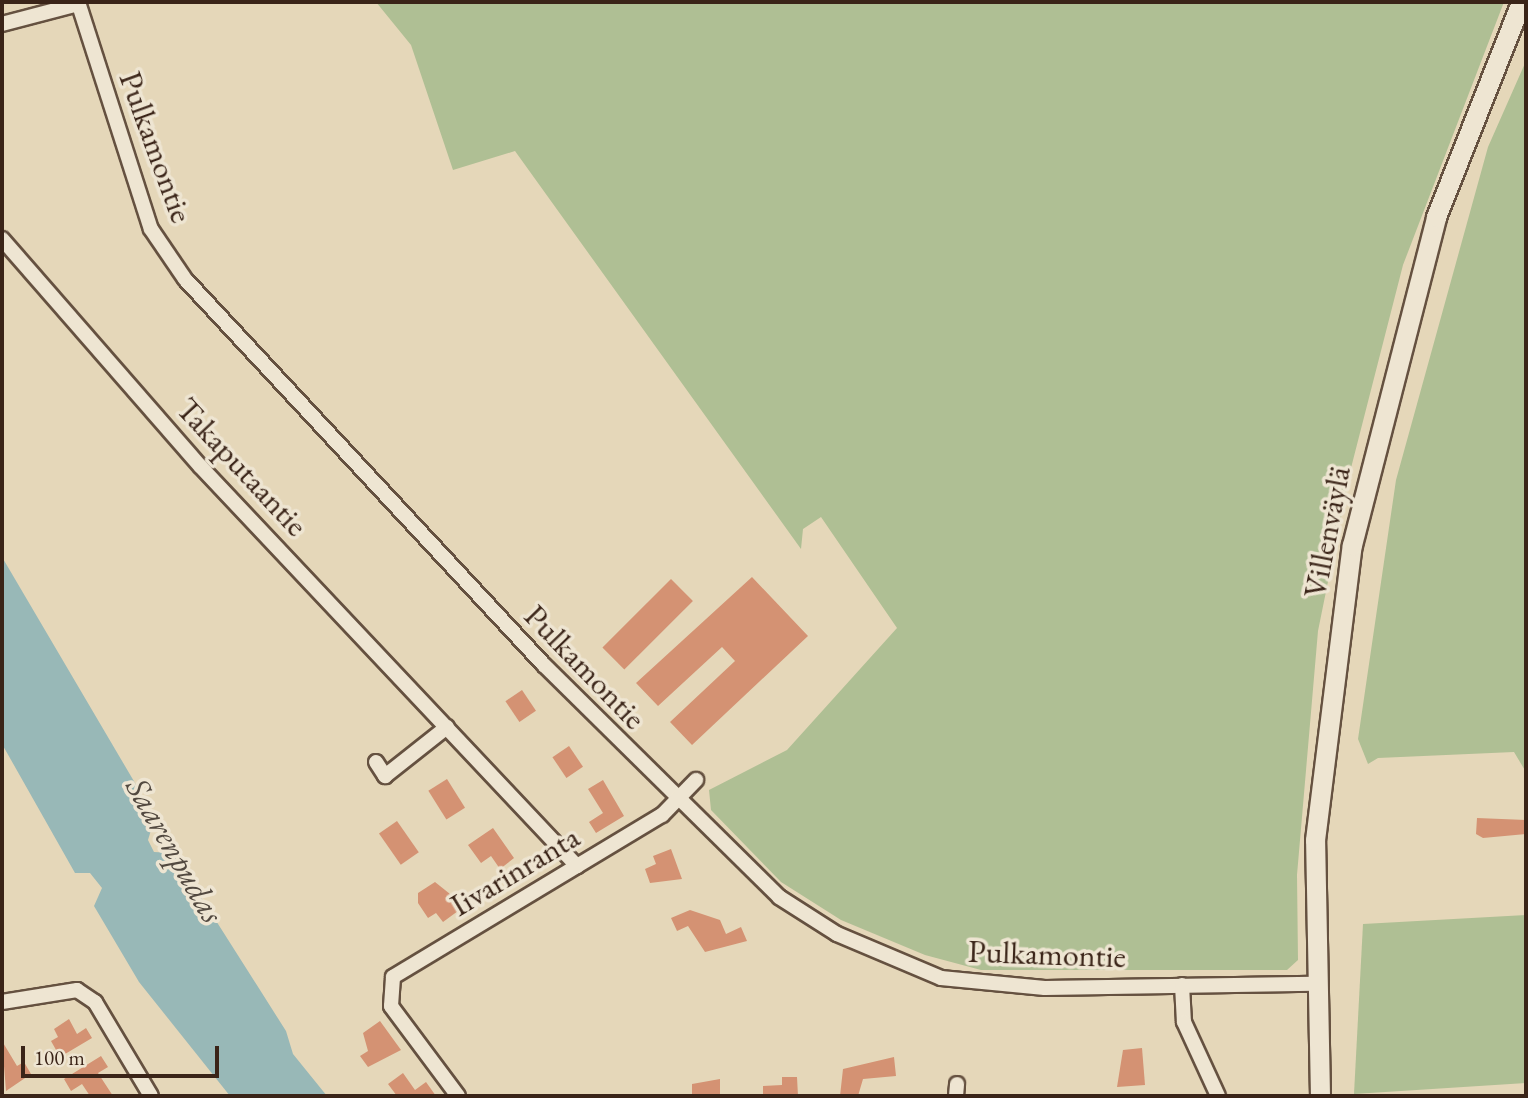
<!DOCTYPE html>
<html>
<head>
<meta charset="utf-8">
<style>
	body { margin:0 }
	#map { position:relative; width:1528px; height:1098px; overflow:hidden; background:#e5d7b9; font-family:"EB Garamond",serif }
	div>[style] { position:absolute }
	.green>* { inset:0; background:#afbf94 }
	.water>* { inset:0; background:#98b8b7 }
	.building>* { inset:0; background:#d49273; transform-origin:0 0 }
	.roads { filter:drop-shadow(2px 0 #655140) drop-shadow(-2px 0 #655140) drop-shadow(0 2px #655140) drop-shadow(0 -2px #655140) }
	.street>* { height:14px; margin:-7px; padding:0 7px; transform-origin:7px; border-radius:7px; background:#eee5d2 }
	.secondary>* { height:19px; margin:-9.5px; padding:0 9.5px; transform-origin:9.5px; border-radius:9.5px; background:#eee5d2 }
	span { translate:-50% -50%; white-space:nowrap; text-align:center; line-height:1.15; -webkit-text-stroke:7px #eee5d2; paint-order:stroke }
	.street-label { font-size:32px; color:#3a2418 }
	.water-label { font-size:33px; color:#524940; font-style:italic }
	.frame { position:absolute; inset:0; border:4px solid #3a2418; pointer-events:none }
	.scale { position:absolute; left:21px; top:1046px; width:198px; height:32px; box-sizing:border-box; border:4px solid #3a2418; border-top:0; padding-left:9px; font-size:21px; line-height:24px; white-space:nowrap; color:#3a2418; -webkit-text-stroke:5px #eee5d2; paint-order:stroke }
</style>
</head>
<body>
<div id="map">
	<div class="green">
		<div style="clip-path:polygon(376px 2px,1504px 2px,1403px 265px,1351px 468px,1318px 631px,1297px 875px,1298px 960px,1287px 970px,981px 970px,925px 955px,841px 920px,781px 882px,711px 810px,709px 790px,787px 750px,897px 628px,821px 517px,803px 529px,801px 549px,515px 151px,453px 170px,411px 45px)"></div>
		<div style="clip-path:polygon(1526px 61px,1526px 772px,1514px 752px,1378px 758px,1368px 764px,1358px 739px,1396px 480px,1488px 147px)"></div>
		<div style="clip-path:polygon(1526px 915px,1526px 1083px,1354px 1094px,1363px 924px)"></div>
	</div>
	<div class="water">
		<div style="clip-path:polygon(2px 557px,155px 817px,148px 840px,154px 852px,173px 853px,286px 1031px,293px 1054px,327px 1096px,230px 1096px,139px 982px,94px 906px,102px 888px,90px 873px,75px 873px,2px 744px)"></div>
	</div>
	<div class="building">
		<div style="clip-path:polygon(752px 577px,808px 636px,692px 745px,670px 722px,735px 661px,722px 647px,658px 706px,636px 683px)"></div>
		<div style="left:671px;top:579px;width:31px;height:97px;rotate:45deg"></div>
		<div style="left:522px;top:690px;width:25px;height:20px;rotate:56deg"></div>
		<div style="left:569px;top:746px;width:25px;height:20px;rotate:56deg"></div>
		<div style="left:447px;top:779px;width:34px;height:22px;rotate:58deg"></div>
		<div style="clip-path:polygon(603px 780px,624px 816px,596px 833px,589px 822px,603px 813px,588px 789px)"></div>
		<div style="clip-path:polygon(1477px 818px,1526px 820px,1526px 834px,1483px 838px,1476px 834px)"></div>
		<div style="left:397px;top:821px;width:38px;height:22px;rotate:55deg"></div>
		<div style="clip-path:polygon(493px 828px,514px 858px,500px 869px,491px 856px,481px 863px,468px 845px)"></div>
		<div style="clip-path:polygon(671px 849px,682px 879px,650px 883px,645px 869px,656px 864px,653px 856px)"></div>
		<div style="clip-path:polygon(435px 882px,460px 902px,458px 911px,443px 922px,436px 913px,428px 918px,418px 903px,418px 893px)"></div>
		<div style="clip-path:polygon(690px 910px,720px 920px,726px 934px,741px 927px,747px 941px,705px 952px,688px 926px,677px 931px,671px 918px)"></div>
		<div style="clip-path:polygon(69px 1019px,77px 1034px,86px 1028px,92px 1038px,60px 1057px,51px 1041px,58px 1037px,54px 1029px)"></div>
		<div style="clip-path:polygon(380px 1021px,401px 1050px,368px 1067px,360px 1056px,368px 1051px,363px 1033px)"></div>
		<div style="clip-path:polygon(2px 1041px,17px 1066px,24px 1062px,31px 1074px,6px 1091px)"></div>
		<div style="clip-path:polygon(1142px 1048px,1145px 1085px,1117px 1087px,1123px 1050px)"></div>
		<div style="clip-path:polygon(101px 1056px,108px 1067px,98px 1073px,113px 1096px,90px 1096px,82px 1084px,71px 1091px,64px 1079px)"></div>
		<div style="clip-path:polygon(894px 1057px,896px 1076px,863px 1079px,858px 1096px,840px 1096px,843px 1069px)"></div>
		<div style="clip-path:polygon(403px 1073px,415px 1090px,426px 1082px,436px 1096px,397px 1096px,388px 1084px)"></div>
		<div style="clip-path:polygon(782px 1077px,797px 1077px,798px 1096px,763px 1096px,763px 1086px,782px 1085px)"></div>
		<div style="clip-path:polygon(720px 1079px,720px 1096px,692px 1096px,692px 1084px)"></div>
	</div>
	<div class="roads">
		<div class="street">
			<div style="left:78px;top:2px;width:238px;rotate:72.2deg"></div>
			<div style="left:151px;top:229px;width:60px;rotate:55.8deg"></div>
			<div style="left:185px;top:279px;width:527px;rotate:47.08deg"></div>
			<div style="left:544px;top:665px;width:330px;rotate:44.6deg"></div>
			<div style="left:779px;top:897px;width:69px;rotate:32.5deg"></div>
			<div style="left:837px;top:934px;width:113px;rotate:22.9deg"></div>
			<div style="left:941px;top:978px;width:104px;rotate:5.5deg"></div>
			<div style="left:1045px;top:988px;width:269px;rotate:-0.9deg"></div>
			<div style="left:2px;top:24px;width:79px;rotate:-14.7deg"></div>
			<div style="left:2px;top:239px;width:301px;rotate:48.9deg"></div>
			<div style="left:200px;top:466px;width:550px;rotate:46.7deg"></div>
			<div style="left:376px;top:762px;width:17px;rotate:57deg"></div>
			<div style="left:385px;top:776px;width:79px;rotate:-38.3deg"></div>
			<div style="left:1182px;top:985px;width:37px;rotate:87deg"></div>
			<div style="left:1184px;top:1022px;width:81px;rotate:65.3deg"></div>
			<div style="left:2px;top:1002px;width:76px;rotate:-9.1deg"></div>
			<div style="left:77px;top:990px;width:22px;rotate:34deg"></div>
			<div style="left:95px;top:1002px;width:109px;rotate:59.2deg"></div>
			<div style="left:458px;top:1096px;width:112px;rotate:-126.7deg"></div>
			<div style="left:391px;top:1006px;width:29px;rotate:-86deg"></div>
			<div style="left:393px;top:977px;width:314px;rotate:-31.1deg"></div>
			<div style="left:662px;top:815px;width:49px;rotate:-45.8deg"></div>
			<div style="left:956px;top:1096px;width:12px;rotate:-85deg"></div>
		</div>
		<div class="secondary">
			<div style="left:1320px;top:1096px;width:256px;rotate:-91.1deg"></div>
			<div style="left:1315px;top:840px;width:297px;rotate:-82.9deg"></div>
			<div style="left:1352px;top:545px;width:339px;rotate:-75.6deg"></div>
			<div style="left:1436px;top:217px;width:231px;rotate:-68.4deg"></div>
		</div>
	</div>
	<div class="street-label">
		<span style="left:156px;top:147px;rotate:70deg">Pulkamontie</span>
		<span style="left:242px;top:467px;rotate:47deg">Takaputaantie</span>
		<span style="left:1327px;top:532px;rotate:-79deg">Villenväylä</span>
		<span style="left:585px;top:667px;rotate:46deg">Pulkamontie</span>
		<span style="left:515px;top:871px;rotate:-31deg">Iivarinranta</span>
		<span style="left:1047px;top:954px;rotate:2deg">Pulkamontie</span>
	</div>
	<div class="water-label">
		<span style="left:175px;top:850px;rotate:60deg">Saarenpudas</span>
	</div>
	<div class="frame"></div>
	<div class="scale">100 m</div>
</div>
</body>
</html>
